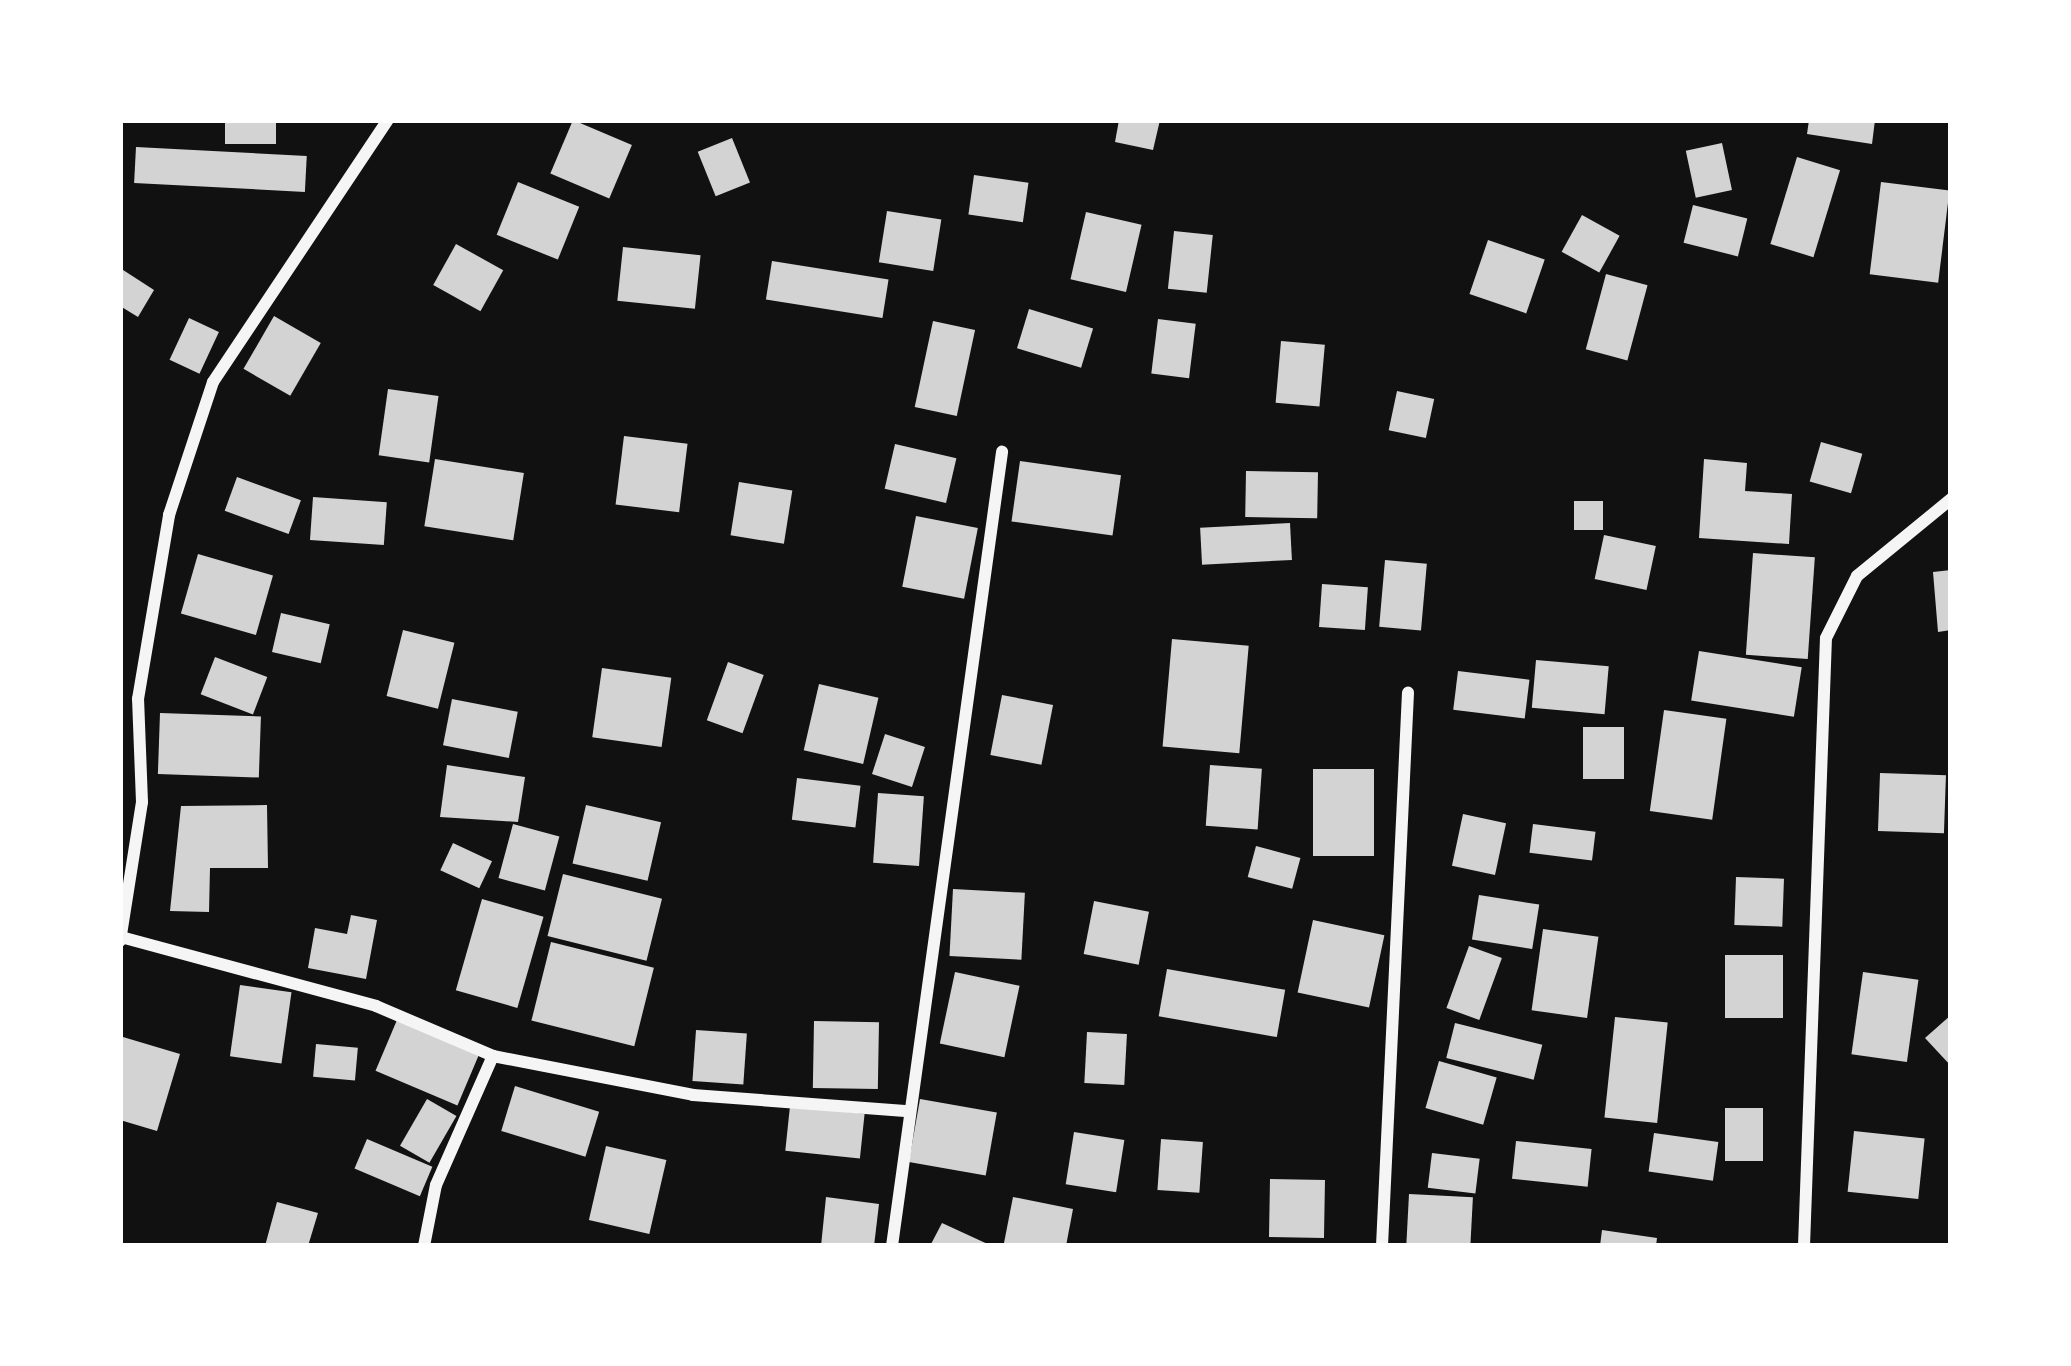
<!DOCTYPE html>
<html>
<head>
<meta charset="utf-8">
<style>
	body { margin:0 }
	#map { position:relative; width:2071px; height:1366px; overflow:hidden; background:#111; font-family:"Alegreya Sans",sans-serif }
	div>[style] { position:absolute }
	.building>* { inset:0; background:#d3d3d3; transform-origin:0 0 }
	.minor>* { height:12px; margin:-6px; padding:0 6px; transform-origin:6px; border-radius:6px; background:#f5f5f5 }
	span { translate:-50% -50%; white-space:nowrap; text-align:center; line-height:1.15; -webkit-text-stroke:9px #fff; paint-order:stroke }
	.frame { position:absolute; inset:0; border:123px solid #fff; pointer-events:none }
</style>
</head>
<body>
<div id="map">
	<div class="building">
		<div style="left:225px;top:120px;width:51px;height:24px"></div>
		<div style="left:573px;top:120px;width:64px;height:58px;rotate:23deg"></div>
		<div style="clip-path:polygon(1119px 120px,1160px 120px,1153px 150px,1115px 142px)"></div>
		<div style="clip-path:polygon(1809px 120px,1875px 120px,1872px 144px,1807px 134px)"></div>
		<div style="left:732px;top:138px;width:48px;height:37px;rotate:68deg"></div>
		<div style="left:1722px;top:143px;width:48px;height:37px;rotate:78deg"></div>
		<div style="left:136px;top:147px;width:171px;height:36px;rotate:3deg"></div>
		<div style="left:1797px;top:157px;width:45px;height:91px;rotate:17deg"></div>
		<div style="left:974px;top:175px;width:55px;height:40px;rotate:8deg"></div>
		<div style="left:518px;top:182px;width:66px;height:57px;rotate:22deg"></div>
		<div style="left:1881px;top:182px;width:69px;height:93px;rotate:7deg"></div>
		<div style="left:1693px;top:205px;width:56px;height:39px;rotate:14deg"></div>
		<div style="left:887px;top:211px;width:55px;height:52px;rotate:9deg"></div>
		<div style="left:1086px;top:212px;width:57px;height:69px;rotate:13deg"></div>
		<div style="left:1582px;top:215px;width:43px;height:42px;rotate:29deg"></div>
		<div style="left:1174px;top:231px;width:39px;height:58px;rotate:6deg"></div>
		<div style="left:1488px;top:240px;width:60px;height:57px;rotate:19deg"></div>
		<div style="left:456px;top:244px;width:54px;height:47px;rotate:29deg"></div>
		<div style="left:623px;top:247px;width:78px;height:54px;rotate:6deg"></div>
		<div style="left:772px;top:261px;width:118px;height:39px;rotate:9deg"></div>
		<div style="clip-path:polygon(120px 268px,154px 290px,138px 317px,120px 306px)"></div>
		<div style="left:1606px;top:274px;width:43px;height:78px;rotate:15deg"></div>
		<div style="left:1029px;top:309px;width:67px;height:41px;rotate:17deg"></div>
		<div style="left:274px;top:316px;width:54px;height:61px;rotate:30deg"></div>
		<div style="left:189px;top:318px;width:33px;height:46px;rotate:25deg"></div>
		<div style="left:1158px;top:319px;width:38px;height:55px;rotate:7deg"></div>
		<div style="left:933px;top:321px;width:43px;height:88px;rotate:12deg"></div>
		<div style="left:1281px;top:341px;width:44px;height:62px;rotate:5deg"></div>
		<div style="left:388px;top:389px;width:51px;height:67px;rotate:8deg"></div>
		<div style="left:1397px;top:391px;width:38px;height:40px;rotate:12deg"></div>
		<div style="left:624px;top:436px;width:64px;height:69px;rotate:7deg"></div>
		<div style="left:1821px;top:442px;width:43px;height:41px;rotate:16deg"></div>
		<div style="left:895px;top:444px;width:63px;height:46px;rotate:13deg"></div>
		<div style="left:435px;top:459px;width:90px;height:68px;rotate:9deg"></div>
		<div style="clip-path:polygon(1704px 459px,1747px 463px,1745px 491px,1792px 494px,1789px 544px,1699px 538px)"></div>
		<div style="left:1020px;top:461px;width:102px;height:61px;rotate:8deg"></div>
		<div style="left:1246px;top:471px;width:72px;height:46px;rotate:1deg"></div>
		<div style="left:237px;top:477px;width:68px;height:36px;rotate:20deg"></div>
		<div style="left:739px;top:482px;width:54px;height:54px;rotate:9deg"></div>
		<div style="left:313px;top:497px;width:74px;height:43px;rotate:4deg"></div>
		<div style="left:1574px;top:501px;width:29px;height:29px"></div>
		<div style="left:916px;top:516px;width:63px;height:72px;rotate:11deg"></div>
		<div style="left:1290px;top:523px;width:37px;height:90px;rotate:87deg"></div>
		<div style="left:1604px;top:535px;width:53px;height:45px;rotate:12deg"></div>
		<div style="left:1753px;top:553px;width:62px;height:102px;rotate:4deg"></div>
		<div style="left:198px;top:554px;width:78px;height:62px;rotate:16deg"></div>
		<div style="left:1385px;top:560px;width:42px;height:67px;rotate:5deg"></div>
		<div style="clip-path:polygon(1951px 570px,1951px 630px,1938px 632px,1933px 572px)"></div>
		<div style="left:1322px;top:584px;width:46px;height:43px;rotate:4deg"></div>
		<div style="left:281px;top:613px;width:50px;height:40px;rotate:13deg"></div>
		<div style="left:403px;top:630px;width:53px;height:68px;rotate:14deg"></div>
		<div style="left:1172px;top:639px;width:77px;height:108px;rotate:5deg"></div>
		<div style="left:1699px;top:651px;width:104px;height:50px;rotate:9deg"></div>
		<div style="left:215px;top:657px;width:56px;height:40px;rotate:21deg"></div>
		<div style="left:1536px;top:660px;width:73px;height:48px;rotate:5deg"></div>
		<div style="left:728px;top:662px;width:38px;height:62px;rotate:20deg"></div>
		<div style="left:602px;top:668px;width:70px;height:70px;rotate:8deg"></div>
		<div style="left:1458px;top:671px;width:72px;height:39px;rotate:7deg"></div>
		<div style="left:819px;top:684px;width:61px;height:68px;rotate:13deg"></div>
		<div style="left:1002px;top:695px;width:52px;height:61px;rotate:11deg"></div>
		<div style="left:452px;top:699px;width:67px;height:47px;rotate:11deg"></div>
		<div style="left:1664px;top:710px;width:63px;height:102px;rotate:8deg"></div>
		<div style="left:160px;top:713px;width:101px;height:61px;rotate:2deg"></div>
		<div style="left:1583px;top:727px;width:41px;height:52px"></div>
		<div style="left:885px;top:734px;width:42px;height:42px;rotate:18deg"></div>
		<div style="clip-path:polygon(447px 765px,525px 777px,518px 822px,440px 817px)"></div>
		<div style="left:1210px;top:765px;width:52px;height:61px;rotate:4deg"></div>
		<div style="left:1313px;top:769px;width:61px;height:87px"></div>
		<div style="left:1880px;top:773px;width:66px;height:58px;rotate:2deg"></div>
		<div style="left:797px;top:778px;width:64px;height:42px;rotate:7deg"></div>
		<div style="left:878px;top:793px;width:46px;height:70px;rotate:4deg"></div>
		<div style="clip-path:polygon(267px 805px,268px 868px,210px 868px,209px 912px,170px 911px,181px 806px)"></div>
		<div style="left:586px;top:805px;width:77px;height:60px;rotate:13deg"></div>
		<div style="left:1463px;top:814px;width:44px;height:53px;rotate:12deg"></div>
		<div style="left:513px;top:824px;width:48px;height:56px;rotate:15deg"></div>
		<div style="left:1533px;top:824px;width:63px;height:29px;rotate:7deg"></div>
		<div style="left:453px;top:843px;width:43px;height:30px;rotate:25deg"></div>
		<div style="left:1256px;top:846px;width:46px;height:32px;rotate:15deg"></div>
		<div style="left:563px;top:874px;width:102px;height:64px;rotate:14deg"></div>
		<div style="left:1736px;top:877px;width:48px;height:48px;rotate:2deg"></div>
		<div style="left:953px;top:889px;width:72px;height:67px;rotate:3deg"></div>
		<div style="left:1479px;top:895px;width:61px;height:45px;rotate:9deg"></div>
		<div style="left:482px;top:899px;width:64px;height:95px;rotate:16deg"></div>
		<div style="left:1094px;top:901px;width:56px;height:54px;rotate:11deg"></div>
		<div style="clip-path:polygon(351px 915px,377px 920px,366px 979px,308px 968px,315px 928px,347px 934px)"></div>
		<div style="left:1313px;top:920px;width:73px;height:74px;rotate:12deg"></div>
		<div style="left:1543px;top:929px;width:56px;height:82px;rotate:8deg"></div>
		<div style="left:551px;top:942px;width:106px;height:81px;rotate:14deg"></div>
		<div style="left:1469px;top:946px;width:35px;height:66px;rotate:20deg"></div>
		<div style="left:1725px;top:955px;width:58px;height:63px"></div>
		<div style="left:1167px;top:969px;width:120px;height:48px;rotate:10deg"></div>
		<div style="left:955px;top:972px;width:66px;height:73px;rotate:12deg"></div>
		<div style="left:1863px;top:972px;width:56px;height:83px;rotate:8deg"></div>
		<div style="left:240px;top:985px;width:52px;height:72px;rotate:8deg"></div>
		<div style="clip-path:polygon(1951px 1015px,1951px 1066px,1925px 1038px)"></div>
		<div style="left:1615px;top:1017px;width:53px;height:101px;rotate:6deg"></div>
		<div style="left:397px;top:1020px;width:89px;height:55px;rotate:23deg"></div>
		<div style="left:814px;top:1021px;width:65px;height:67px;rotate:1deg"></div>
		<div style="left:1455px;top:1023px;width:90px;height:36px;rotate:14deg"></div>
		<div style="left:696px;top:1030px;width:51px;height:51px;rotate:4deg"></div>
		<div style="left:1087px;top:1032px;width:40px;height:51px;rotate:3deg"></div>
		<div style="clip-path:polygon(123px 1037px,180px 1054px,157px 1131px,120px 1120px)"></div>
		<div style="left:316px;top:1044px;width:42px;height:33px;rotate:5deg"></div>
		<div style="left:1439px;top:1061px;width:60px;height:49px;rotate:16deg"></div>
		<div style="left:515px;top:1086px;width:88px;height:47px;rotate:17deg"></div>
		<div style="left:427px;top:1099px;width:34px;height:54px;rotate:30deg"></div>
		<div style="left:920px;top:1099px;width:78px;height:64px;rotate:10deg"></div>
		<div style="left:790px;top:1106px;width:75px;height:45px;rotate:6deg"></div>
		<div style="left:1725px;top:1108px;width:38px;height:53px"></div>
		<div style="left:1854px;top:1131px;width:71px;height:61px;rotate:6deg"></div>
		<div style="left:1074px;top:1132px;width:51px;height:53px;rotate:9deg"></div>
		<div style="left:1654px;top:1133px;width:65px;height:39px;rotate:8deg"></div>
		<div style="left:367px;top:1139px;width:71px;height:32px;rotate:23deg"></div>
		<div style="left:1161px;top:1139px;width:42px;height:51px;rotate:4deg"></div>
		<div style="left:1516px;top:1141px;width:76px;height:38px;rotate:6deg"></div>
		<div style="left:606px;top:1146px;width:62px;height:76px;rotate:13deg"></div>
		<div style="left:1432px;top:1153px;width:48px;height:35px;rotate:7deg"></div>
		<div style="left:1270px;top:1179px;width:55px;height:58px;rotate:1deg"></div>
		<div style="left:1409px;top:1194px;width:64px;height:52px;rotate:3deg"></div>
		<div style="clip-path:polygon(826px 1197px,879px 1204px,874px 1246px,821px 1246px)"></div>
		<div style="clip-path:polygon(1013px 1197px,1073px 1209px,1066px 1246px,1004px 1243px)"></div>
		<div style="clip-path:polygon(277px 1202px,318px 1213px,308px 1246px,265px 1246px)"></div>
		<div style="clip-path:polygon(942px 1223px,992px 1246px,930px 1246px)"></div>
		<div style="clip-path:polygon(1602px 1230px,1657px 1238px,1656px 1246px,1600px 1246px)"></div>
	</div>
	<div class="minor">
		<div style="left:121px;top:937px;width:264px;rotate:15.1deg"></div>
		<div style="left:376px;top:1006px;width:127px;rotate:23.1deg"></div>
		<div style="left:493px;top:1056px;width:204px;rotate:11deg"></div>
		<div style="left:693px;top:1095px;width:216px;rotate:4.3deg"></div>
		<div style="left:120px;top:941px;width:141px;rotate:-81deg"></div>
		<div style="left:142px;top:802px;width:103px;rotate:-92.2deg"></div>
		<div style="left:138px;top:699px;width:187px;rotate:-80.4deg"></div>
		<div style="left:169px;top:515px;width:140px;rotate:-71.7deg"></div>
		<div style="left:213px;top:382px;width:315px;rotate:-56.3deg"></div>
		<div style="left:424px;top:1246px;width:62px;rotate:-78.9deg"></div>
		<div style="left:436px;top:1185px;width:141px;rotate:-66.2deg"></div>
		<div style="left:892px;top:1246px;width:802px;rotate:-82.11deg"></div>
		<div style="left:1382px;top:1246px;width:554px;rotate:-87.31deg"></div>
		<div style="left:1804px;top:1246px;width:608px;rotate:-87.93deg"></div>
		<div style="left:1826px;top:638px;width:69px;rotate:-63.4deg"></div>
		<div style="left:1857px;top:576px;width:122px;rotate:-39.3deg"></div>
	</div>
	<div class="frame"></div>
</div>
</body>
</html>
